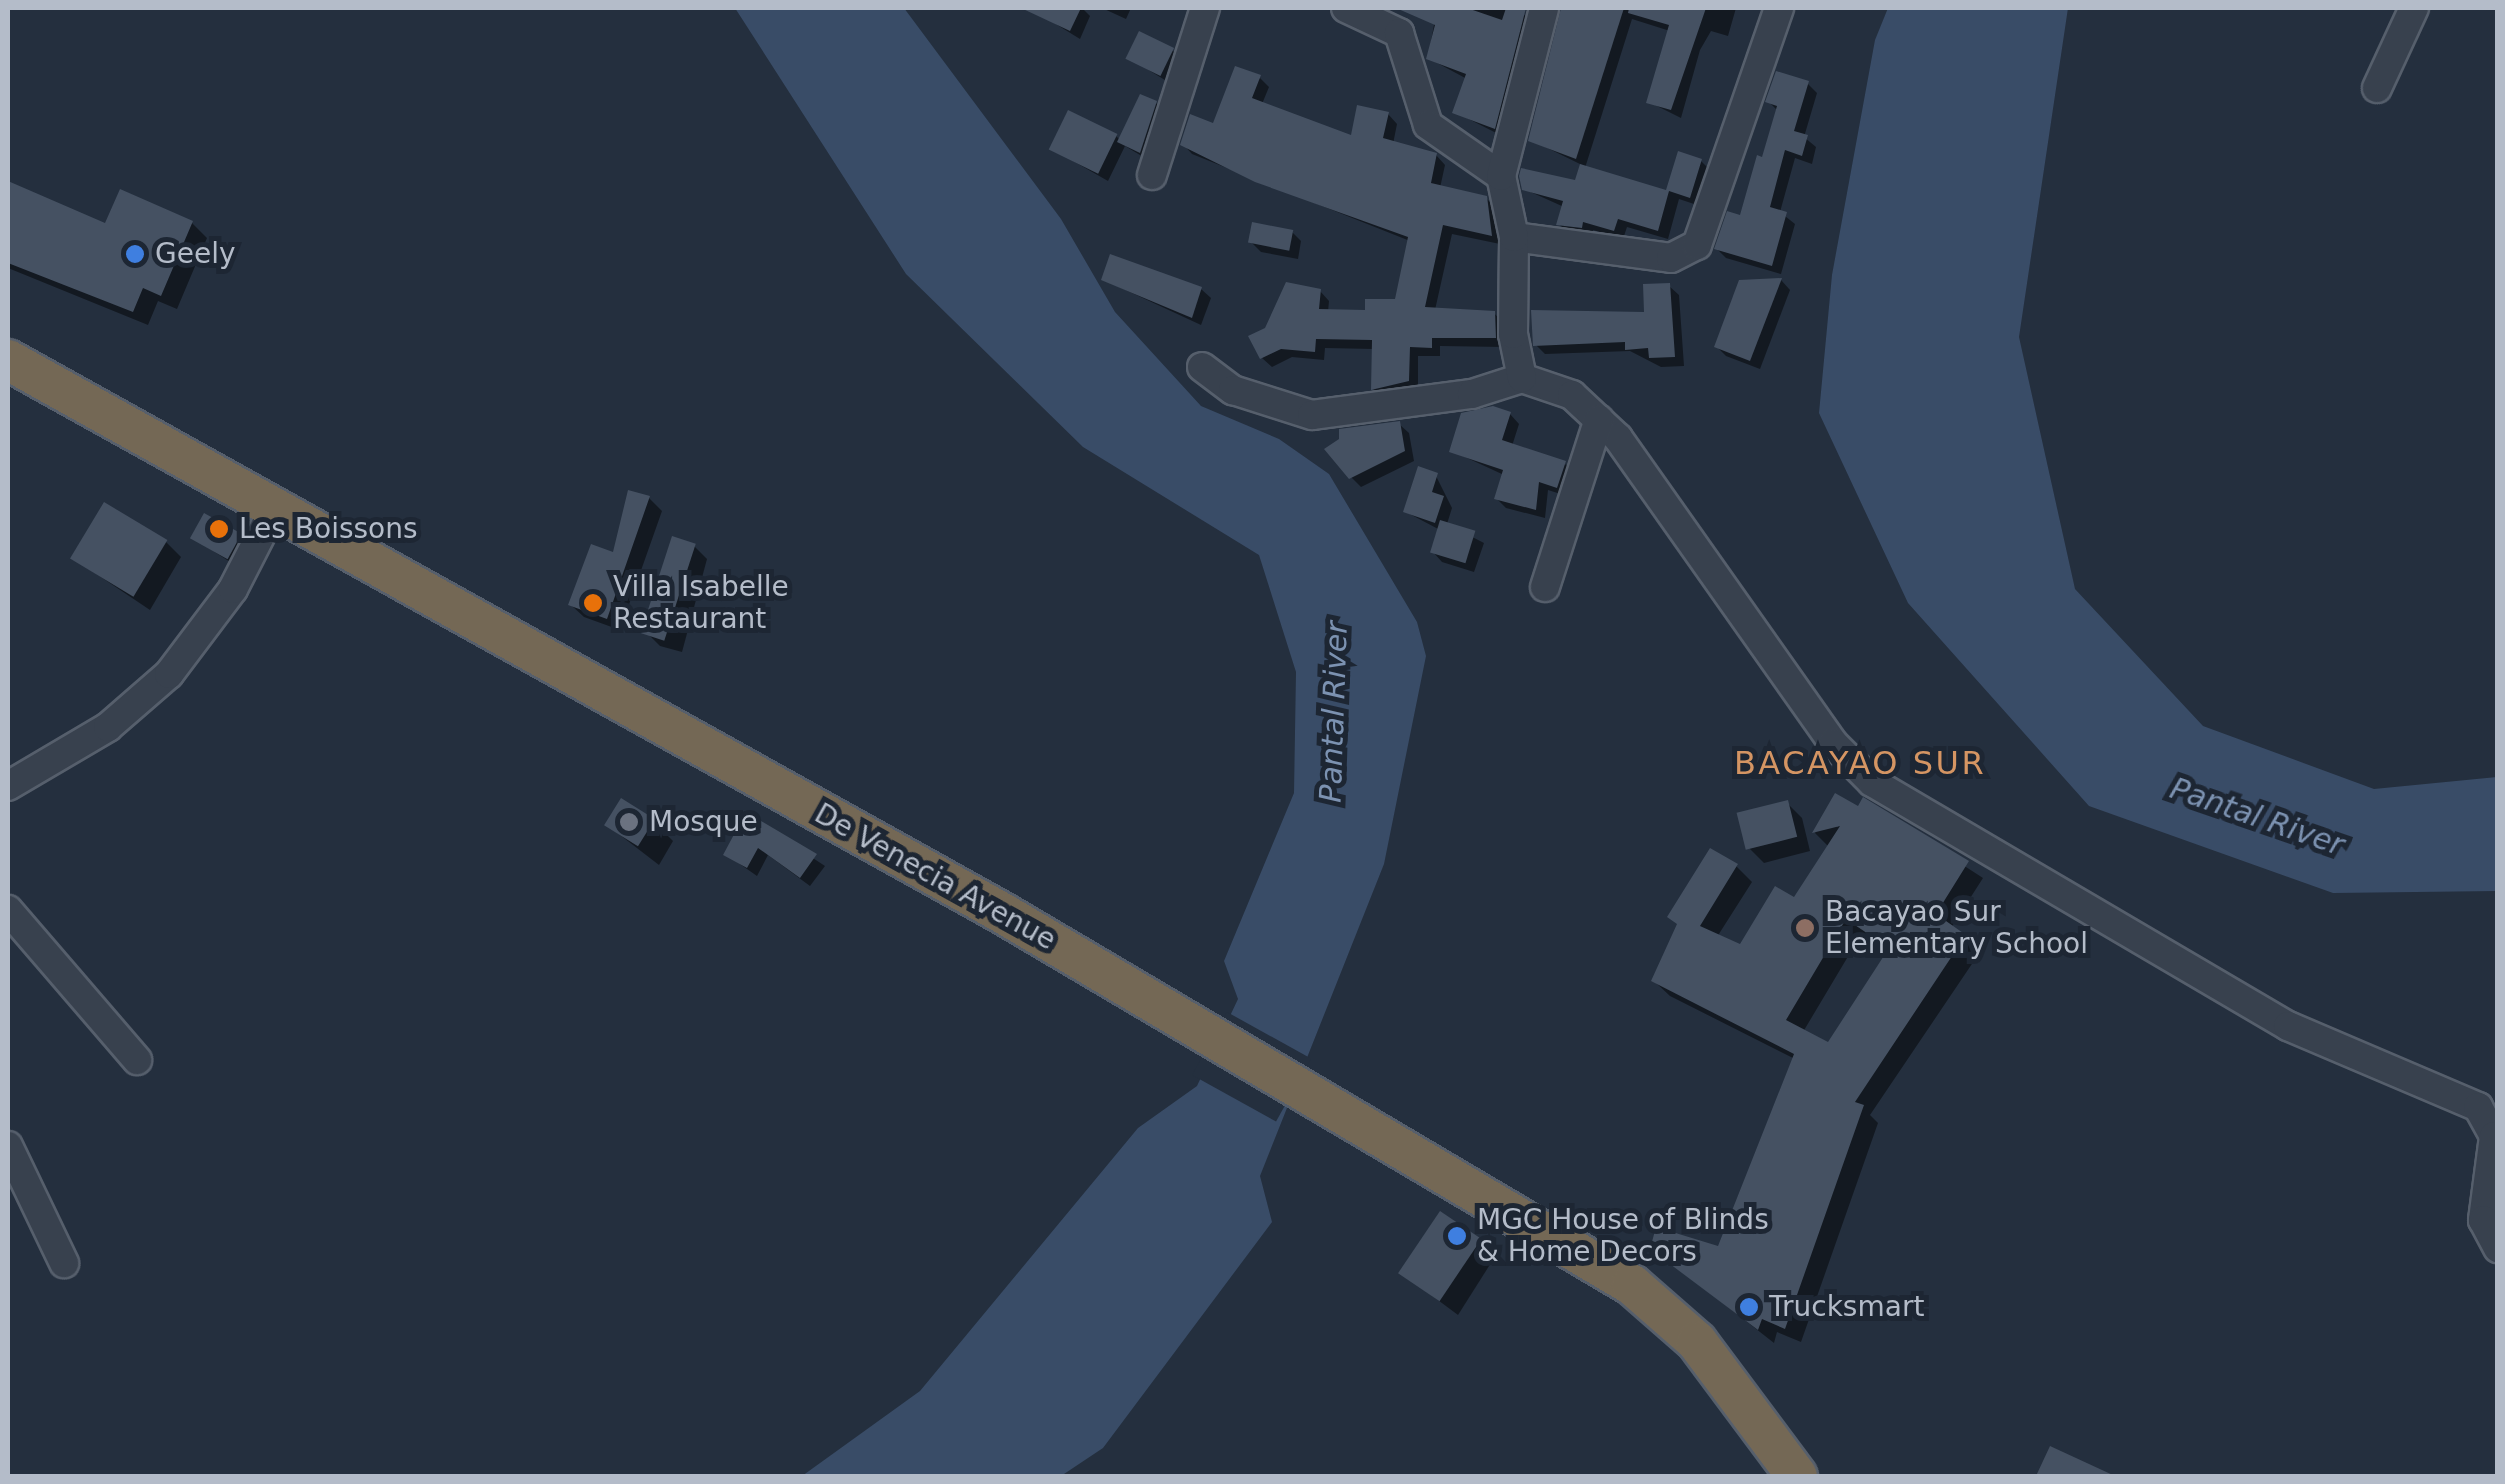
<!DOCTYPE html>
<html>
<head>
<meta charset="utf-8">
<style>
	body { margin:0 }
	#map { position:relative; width:2505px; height:1484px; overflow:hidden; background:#242f3e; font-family:"DejaVu Sans",sans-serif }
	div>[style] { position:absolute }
	.water>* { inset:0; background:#394c67 }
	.pier>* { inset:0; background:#242f3e; transform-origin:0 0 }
	.shadow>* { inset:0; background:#0007 }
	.building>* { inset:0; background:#455162; transform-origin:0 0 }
	.roads { filter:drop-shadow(2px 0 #565f6c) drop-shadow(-2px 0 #565f6c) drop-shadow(0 2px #565f6c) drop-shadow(0 -2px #565f6c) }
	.minor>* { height:28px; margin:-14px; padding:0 14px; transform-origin:14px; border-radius:14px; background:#38414e }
	.highway>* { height:40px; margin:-20px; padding:0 20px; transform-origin:20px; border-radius:20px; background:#746855 }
	.dots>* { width:28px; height:28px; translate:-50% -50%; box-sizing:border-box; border:5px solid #1d2633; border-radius:50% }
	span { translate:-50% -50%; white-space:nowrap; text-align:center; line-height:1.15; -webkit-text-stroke:10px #1d2633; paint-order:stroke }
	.poi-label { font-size:28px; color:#b4bcc9 }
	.left { translate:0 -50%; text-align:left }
	.street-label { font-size:28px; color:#b4bcc9 }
	.water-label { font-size:30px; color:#7c92b1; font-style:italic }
	.quarter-label { font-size:32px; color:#d59563; letter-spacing:2.5px }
	.frame { position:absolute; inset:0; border:10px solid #b4bcc9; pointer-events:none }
</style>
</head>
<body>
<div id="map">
	<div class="water">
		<div style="clip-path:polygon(735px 8px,904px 8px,1061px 219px,1115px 312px,1201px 406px,1279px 439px,1329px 474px,1417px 622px,1426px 656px,1384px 864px,1260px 1176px,1272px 1222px,1103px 1448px,1061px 1476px,802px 1476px,920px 1391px,1138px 1128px,1197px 1086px,1238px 999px,1224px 961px,1294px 793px,1296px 672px,1259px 555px,1083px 447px,906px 274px)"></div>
		<div style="clip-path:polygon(1888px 8px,2068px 8px,2019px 337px,2075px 589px,2203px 726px,2374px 789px,2497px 777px,2497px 891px,2333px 893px,2089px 806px,1908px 603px,1819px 413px,1832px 275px,1875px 40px)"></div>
	</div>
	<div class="pier">
		<div style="left:1227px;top:1012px;width:96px;height:72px;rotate:29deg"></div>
	</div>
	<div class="shadow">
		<div style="clip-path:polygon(1051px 8px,1082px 8px,1090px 16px,1080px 39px,1046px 18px)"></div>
		<div style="clip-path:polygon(1102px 8px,1131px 8px,1126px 19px)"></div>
		<div style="clip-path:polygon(1437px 8px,1513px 8px,1534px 21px,1504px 137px,1455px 112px,1467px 79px,1428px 58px)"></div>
		<div style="clip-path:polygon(1600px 8px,1736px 8px,1728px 36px,1711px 31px,1700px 50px,1681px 118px,1649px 102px,1670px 31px,1632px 19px,1585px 168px,1668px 193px,1680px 154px,1701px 161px,1711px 171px,1700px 206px,1679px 199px,1668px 239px,1627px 227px,1623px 239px,1593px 230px,1591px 237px,1569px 234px,1559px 224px,1564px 207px,1524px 189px,1577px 183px,1582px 165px,1531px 140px)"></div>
		<div style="clip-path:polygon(1172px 50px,1182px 60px,1173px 85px,1129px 58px)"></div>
		<div style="clip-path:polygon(1260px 78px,1269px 87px,1262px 104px,1353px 138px,1388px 114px,1397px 124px,1393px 144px,1436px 155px,1445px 165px,1440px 188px,1486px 198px,1496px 208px,1500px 244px,1452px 234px,1435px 310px,1494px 313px,1503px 323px,1504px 347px,1440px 346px,1440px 356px,1418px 356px,1418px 390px,1383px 398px,1373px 389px,1374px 349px,1325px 348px,1324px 360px,1292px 357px,1272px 367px,1262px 358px,1320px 291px,1329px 301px,1328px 312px,1367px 312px,1397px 302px,1410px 241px,1192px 154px,1183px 144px,1214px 126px)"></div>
		<div style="clip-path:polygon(1807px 83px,1817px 93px,1804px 137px,1816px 147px,1812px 164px,1795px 158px,1780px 212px,1795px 224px,1781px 274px,1726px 258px,1717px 249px,1742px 218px,1778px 111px,1768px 101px)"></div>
		<div style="clip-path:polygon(1156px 103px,1165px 113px,1150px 161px,1125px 146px,1108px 181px,1052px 149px,1116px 136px,1120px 140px)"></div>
		<div style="clip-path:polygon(8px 184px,107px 226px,192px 223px,207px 238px,177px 309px,158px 301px,148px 325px,8px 268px)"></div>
		<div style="clip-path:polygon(1292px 232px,1301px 241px,1298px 259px,1261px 252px,1251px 242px)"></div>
		<div style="clip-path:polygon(1104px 280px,1201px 289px,1211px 298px,1201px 325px)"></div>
		<div style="clip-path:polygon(1781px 280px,1790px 290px,1760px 369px,1726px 356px,1717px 347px)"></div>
		<div style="clip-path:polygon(1669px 286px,1679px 295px,1684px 366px,1661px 367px,1630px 351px,1545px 354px,1536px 345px,1647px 314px)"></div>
		<div style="clip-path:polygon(1510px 414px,1519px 424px,1512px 446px,1564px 463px,1574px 473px,1567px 496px,1548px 490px,1545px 518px,1506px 508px,1496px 498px,1504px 475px,1452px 451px)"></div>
		<div style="clip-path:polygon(1399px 424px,1409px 433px,1414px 461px,1361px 487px,1351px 477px)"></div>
		<div style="clip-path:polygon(1436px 476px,1452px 508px,1447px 524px,1484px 543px,1474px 572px,1442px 562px,1433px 552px,1440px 530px,1406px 512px)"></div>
		<div style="clip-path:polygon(649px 498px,662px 511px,620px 630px,584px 617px,571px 605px,615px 555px)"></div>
		<div style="clip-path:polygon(240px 536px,250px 545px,238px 567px,193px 538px)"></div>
		<div style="clip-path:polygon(166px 542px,181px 557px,150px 610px,74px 559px)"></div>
		<div style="clip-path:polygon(694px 546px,707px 559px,682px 652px,660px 646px,647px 633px)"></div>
		<div style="clip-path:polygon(evenodd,1836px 796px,1858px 809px,1864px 801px,1983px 878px,1951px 928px,1980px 952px,1870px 1115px,1878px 1123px,1801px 1342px,1777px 1332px,1774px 1343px,1653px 1248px,1719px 1249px,1795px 1059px,1670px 996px,1654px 981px,1736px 866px,1752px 882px,1717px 937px,1741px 948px,1795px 901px,1829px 847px,1815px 833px,1836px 796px,1862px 933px,1890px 951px,1829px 1046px,1803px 1032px,1862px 933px)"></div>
		<div style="clip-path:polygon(1787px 803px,1802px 818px,1810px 851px,1764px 863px,1749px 848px)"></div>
		<div style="clip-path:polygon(747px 815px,825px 866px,810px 886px,768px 855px,757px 876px,727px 855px)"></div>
		<div style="clip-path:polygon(653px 821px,673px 841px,659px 865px,607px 825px)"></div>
		<div style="clip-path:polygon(1481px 1241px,1496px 1255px,1458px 1315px,1403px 1274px)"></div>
	</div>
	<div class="building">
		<div style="clip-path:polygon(1021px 8px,1081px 8px,1070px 31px)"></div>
		<div style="clip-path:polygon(1396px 8px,1467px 8px,1502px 20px,1506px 8px,1526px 8px,1495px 129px,1452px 113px,1466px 74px,1426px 59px,1435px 25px)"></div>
		<div style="clip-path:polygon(1561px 8px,1624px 8px,1576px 159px,1528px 141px)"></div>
		<div style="clip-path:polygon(1629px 8px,1706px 8px,1671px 110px,1646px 103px,1669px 25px,1628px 13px)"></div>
		<div style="left:1139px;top:31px;width:39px;height:31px;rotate:26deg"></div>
		<div style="clip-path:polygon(1235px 66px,1261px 75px,1252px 98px,1351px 135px,1357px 105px,1389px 112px,1383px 138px,1437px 153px,1431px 183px,1487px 196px,1492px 236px,1443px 225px,1425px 307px,1495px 311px,1496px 338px,1432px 338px,1432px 348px,1410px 347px,1409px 381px,1371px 390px,1372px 340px,1316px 339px,1315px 352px,1281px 349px,1260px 359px,1248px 336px,1265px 328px,1286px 282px,1321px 289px,1319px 309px,1365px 310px,1365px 299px,1395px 299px,1408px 237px,1255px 182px,1180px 145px,1190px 114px,1213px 123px)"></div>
		<div style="clip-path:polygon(1776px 71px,1809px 81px,1794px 131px,1808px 135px,1802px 156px,1785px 150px,1770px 207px,1787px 212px,1772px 266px,1714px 249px,1727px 211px,1740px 215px,1757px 155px,1762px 157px,1777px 106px,1765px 102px)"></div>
		<div style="clip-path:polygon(1140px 94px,1157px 101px,1140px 153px,1117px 142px)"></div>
		<div style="left:1068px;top:110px;width:55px;height:44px;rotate:26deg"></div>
		<div style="clip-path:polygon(1678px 151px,1702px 159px,1690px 198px,1669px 191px,1658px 231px,1618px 219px,1614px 231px,1583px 222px,1582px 228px,1556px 225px,1563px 201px,1522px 190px,1519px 176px,1521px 168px,1575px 180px,1580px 164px,1666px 190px)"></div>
		<div style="clip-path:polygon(8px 181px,105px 223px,120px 189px,193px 221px,161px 296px,143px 288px,133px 312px,8px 263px)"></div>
		<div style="left:1252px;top:222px;width:42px;height:21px;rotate:11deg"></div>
		<div style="clip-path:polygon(1110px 254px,1202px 287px,1192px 318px,1101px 280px)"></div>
		<div style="clip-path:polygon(1782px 278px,1750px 361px,1714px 347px,1739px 280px)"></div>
		<div style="clip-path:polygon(1670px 283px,1675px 357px,1649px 358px,1648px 348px,1625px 350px,1625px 342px,1533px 346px,1531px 310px,1644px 312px,1643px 284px)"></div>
		<div style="clip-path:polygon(1493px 406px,1511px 412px,1502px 440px,1566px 461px,1557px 488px,1539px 482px,1536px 510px,1494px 499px,1503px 470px,1449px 452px,1461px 413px)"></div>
		<div style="clip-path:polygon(1400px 421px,1405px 451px,1349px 479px,1324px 449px,1339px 439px,1339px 429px)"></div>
		<div style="clip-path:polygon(1418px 466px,1438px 473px,1432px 492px,1444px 496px,1435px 523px,1403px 512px)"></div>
		<div style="clip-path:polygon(628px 490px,650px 496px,607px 619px,568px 605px,591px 544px,613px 552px)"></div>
		<div style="left:104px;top:502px;width:74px;height:66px;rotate:31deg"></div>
		<div style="left:204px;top:513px;width:43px;height:29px;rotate:29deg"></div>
		<div style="left:1440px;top:520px;width:37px;height:34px;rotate:17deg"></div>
		<div style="left:672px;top:536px;width:25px;height:102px;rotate:18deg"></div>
		<div style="clip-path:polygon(evenodd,1835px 793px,1858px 806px,1863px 797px,1969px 861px,1936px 914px,1966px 935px,1855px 1102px,1864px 1105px,1785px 1329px,1762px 1319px,1758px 1330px,1650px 1249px,1656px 1227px,1718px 1246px,1794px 1054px,1651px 981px,1677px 924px,1667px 917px,1710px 848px,1738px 864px,1700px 926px,1740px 944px,1775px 886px,1794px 897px,1840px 826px,1812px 833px,1835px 793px,1846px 919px,1889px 948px,1828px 1042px,1786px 1020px,1846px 919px)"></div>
		<div style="left:621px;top:798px;width:40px;height:32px;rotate:32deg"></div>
		<div style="left:1788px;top:800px;width:38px;height:53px;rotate:76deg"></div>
		<div style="clip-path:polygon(746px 812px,817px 854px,800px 878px,758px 848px,747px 868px,723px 855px)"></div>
		<div style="left:1440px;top:1211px;width:50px;height:75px;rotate:34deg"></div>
		<div style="clip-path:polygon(2050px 1446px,2115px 1476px,2036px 1476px)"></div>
	</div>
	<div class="roads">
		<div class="minor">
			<div style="left:1346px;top:8px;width:59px;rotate:25.3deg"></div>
			<div style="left:1399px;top:33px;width:96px;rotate:72.5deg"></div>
			<div style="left:1428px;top:125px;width:89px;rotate:34.9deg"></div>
			<div style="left:2377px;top:88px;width:88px;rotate:-65.2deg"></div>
			<div style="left:1152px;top:175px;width:175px;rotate:-72.4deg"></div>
			<div style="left:1514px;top:237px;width:158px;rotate:7.6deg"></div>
			<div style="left:1671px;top:258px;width:29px;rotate:-27deg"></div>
			<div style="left:1697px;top:245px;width:251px;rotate:-70.9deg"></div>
			<div style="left:1202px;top:367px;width:39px;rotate:37deg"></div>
			<div style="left:1233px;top:390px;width:83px;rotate:17.6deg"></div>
			<div style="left:1312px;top:415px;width:161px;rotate:-7.5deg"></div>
			<div style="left:1472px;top:394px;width:52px;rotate:-17.7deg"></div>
			<div style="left:1522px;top:378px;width:53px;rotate:18.8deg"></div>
			<div style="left:1572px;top:395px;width:63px;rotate:43.1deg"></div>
			<div style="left:1618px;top:438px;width:373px;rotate:54.8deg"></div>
			<div style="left:1833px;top:743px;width:55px;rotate:45deg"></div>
			<div style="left:1872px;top:782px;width:482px;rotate:30.4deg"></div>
			<div style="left:2288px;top:1026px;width:207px;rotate:23.1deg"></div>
			<div style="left:2478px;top:1107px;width:33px;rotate:61deg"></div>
			<div style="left:2494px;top:1136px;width:85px;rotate:97.5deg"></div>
			<div style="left:2483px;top:1220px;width:32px;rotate:62deg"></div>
			<div style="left:1522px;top:378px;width:45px;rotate:-101.6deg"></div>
			<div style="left:1513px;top:334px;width:97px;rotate:-89.4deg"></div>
			<div style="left:1514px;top:237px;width:62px;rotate:-102deg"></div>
			<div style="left:1501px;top:176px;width:173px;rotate:-75.6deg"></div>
			<div style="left:1545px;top:587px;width:176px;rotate:-72.2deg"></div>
			<div style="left:8px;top:786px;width:116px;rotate:-30.5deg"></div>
			<div style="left:108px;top:727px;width:81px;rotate:-41deg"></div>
			<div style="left:169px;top:674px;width:106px;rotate:-53deg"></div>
			<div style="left:233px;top:589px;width:90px;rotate:-62.9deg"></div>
			<div style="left:8px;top:910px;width:198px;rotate:49.3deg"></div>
			<div style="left:8px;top:1146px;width:130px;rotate:64.4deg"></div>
		</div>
		<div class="highway">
			<div style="left:8px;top:360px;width:1140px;rotate:29.08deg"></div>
			<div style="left:1004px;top:914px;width:729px;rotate:30.57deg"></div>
			<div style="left:1632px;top:1285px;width:86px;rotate:41.2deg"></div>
			<div style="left:1697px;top:1342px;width:167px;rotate:53.3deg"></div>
		</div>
	</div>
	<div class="dots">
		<div style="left:135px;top:254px;background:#3f7fe0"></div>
		<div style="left:219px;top:529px;background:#e8710a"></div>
		<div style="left:593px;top:603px;background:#e8710a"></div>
		<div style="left:629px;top:822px;background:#6b7280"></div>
		<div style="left:1805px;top:928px;background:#8d6e63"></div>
		<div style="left:1457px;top:1236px;background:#3f7fe0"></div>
		<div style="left:1749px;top:1307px;background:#3f7fe0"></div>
	</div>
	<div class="poi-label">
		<span class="left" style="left:155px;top:254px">Geely</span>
		<span class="left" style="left:239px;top:529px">Les Boissons</span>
		<span class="left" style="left:613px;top:603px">Villa Isabelle<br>Restaurant</span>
		<span class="left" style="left:649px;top:822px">Mosque</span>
		<span class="left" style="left:1825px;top:928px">Bacayao Sur<br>Elementary School</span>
		<span class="left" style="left:1477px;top:1236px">MGC House of Blinds<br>&amp; Home Decors</span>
		<span class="left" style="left:1769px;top:1307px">Trucksmart</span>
	</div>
	<div class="street-label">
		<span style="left:935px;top:877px;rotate:29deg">De Venecia Avenue</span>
	</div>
	<div class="water-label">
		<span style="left:1334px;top:712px;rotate:-88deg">Pantal River</span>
		<span style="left:2257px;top:817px;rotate:19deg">Pantal River</span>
	</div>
	<div class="quarter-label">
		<span style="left:1860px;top:763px">BACAYAO SUR</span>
	</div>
	<div class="frame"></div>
</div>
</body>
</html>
